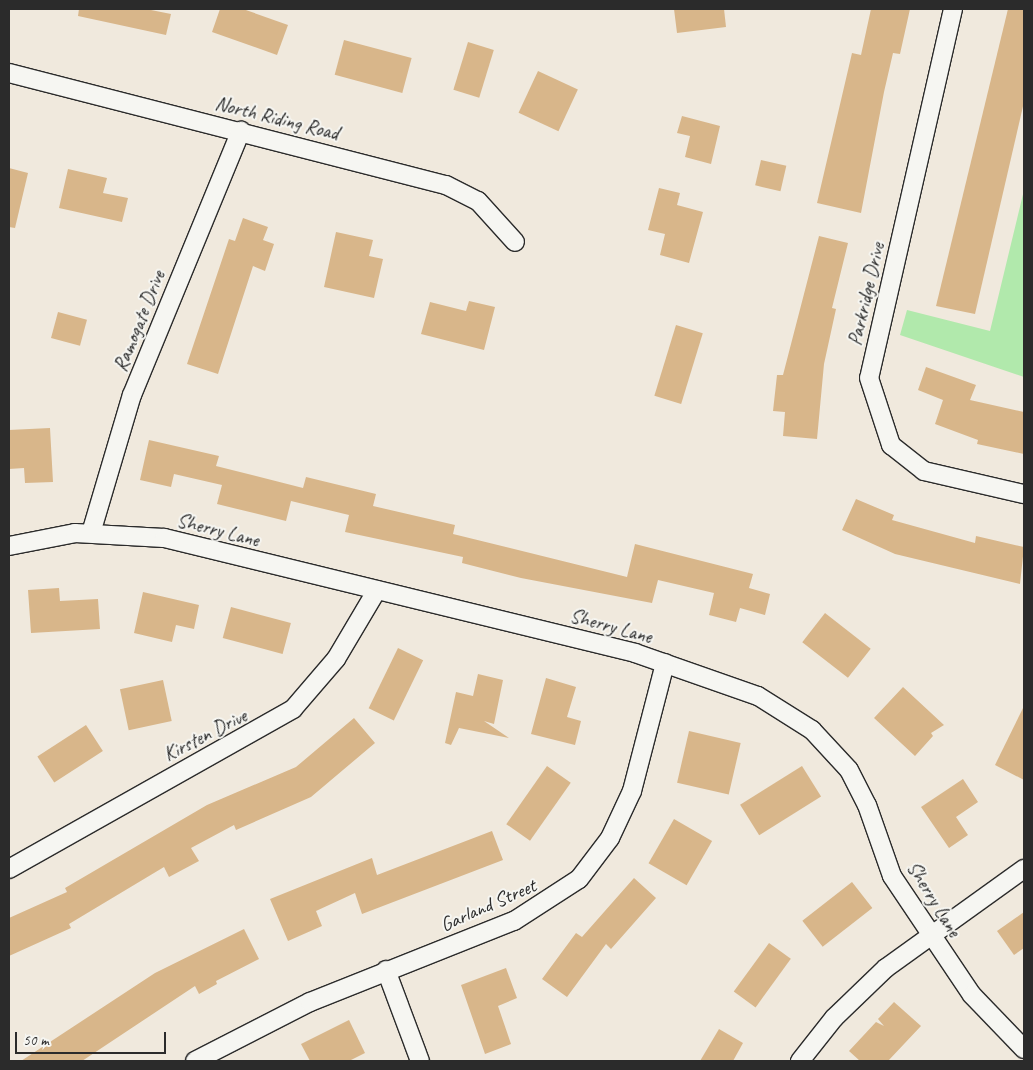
<!DOCTYPE html>
<html>
<head>
<meta charset="utf-8">
<style>
	body { margin:0 }
	#map { position:relative; width:1033px; height:1070px; overflow:hidden; background:#f0e9dd; font-family:Caveat,sans-serif }
	div>[style] { position:absolute }
	.green>* { inset:0; background:#b1e9ac }
	.building>* { inset:0; background:#d8b68a; transform-origin:0 0 }
	.roads { filter:drop-shadow(1px 0 #2b2b2b) drop-shadow(-1px 0 #2b2b2b) drop-shadow(0 1px #2b2b2b) drop-shadow(0 -1px #2b2b2b) }
	.minor>* { height:18px; margin:-9px; padding:0 9px; transform-origin:9px; border-radius:9px; background:#f6f6f2 }
	span { translate:-50% -50%; white-space:nowrap; text-align:center; line-height:1.15; -webkit-text-stroke:4px #f6f6f2; paint-order:stroke }
	.street-label { font-size:20px; color:#2b2b2b }
	.frame { position:absolute; inset:0; border:10px solid #2b2b2b; pointer-events:none }
	.scale { position:absolute; left:15px; top:1032px; width:151px; height:22px; box-sizing:border-box; border:2px solid #2b2b2b; border-top:0; padding-left:6px; font-size:15px; line-height:18px; white-space:nowrap; color:#2b2b2b; -webkit-text-stroke:4px #f6f6f2; paint-order:stroke }
</style>
</head>
<body>
<div id="map">
	<div class="green">
		<div style="clip-path:polygon(1024px 190px,1024px 377px,900px 335px,907px 310px,990px 331px)"></div>
	</div>
	<div class="building">
		<div style="clip-path:polygon(79px 9px,146px 9px,171px 14px,166px 35px,78px 16px)"></div>
		<div style="clip-path:polygon(220px 9px,243px 9px,288px 25px,277px 55px,212px 32px)"></div>
		<div style="clip-path:polygon(674px 9px,724px 9px,726px 27px,677px 33px)"></div>
		<div style="clip-path:polygon(871px 9px,910px 9px,900px 54px,893px 53px,884px 92px,861px 213px,817px 203px,852px 53px,861px 55px)"></div>
		<div style="clip-path:polygon(1008px 9px,1024px 9px,1024px 102px,975px 314px,936px 306px)"></div>
		<div style="left:344px;top:40px;width:70px;height:36px;rotate:15deg"></div>
		<div style="left:468px;top:42px;width:27px;height:50px;rotate:17deg"></div>
		<div style="left:538px;top:71px;width:44px;height:46px;rotate:25deg"></div>
		<div style="clip-path:polygon(682px 116px,720px 126px,711px 164px,685px 157px,690px 136px,677px 133px)"></div>
		<div style="left:761px;top:160px;width:26px;height:26px;rotate:13deg"></div>
		<div style="clip-path:polygon(9px 168px,28px 173px,15px 228px,9px 227px)"></div>
		<div style="clip-path:polygon(68px 169px,107px 178px,103px 193px,128px 198px,122px 222px,59px 208px)"></div>
		<div style="clip-path:polygon(659px 188px,680px 193px,677px 205px,703px 212px,689px 263px,660px 255px,665px 234px,648px 230px)"></div>
		<div style="clip-path:polygon(243px 218px,268px 227px,263px 240px,274px 244px,265px 271px,253px 266px,218px 374px,187px 364px,229px 239px,235px 241px)"></div>
		<div style="clip-path:polygon(336px 232px,373px 240px,369px 256px,383px 259px,374px 298px,324px 287px)"></div>
		<div style="clip-path:polygon(819px 236px,848px 243px,832px 308px,836px 309px,824px 364px,817px 439px,783px 436px,785px 412px,773px 411px,777px 375px,783px 375px)"></div>
		<div style="clip-path:polygon(469px 301px,495px 307px,484px 350px,421px 334px,430px 302px,466px 311px)"></div>
		<div style="left:58px;top:312px;width:30px;height:27px;rotate:15deg"></div>
		<div style="left:676px;top:325px;width:28px;height:74px;rotate:17deg"></div>
		<div style="clip-path:polygon(926px 367px,976px 385px,970px 400px,1024px 412px,1024px 454px,977px 444px,978px 440px,935px 424px,943px 400px,918px 390px)"></div>
		<div style="clip-path:polygon(50px 428px,53px 482px,25px 483px,24px 468px,9px 469px,9px 430px)"></div>
		<div style="clip-path:polygon(149px 440px,219px 456px,216px 466px,303px 488px,306px 477px,376px 494px,373px 506px,455px 525px,453px 534px,627px 577px,635px 544px,753px 574px,749px 588px,770px 594px,765px 615px,740px 608px,736px 622px,709px 615px,714px 593px,658px 580px,652px 603px,521px 578px,462px 563px,463px 557px,345px 532px,349px 515px,291px 501px,286px 521px,217px 504px,222px 485px,174px 474px,171px 487px,140px 480px)"></div>
		<div style="clip-path:polygon(856px 499px,894px 515px,892px 520px,975px 543px,976px 536px,1024px 547px,1020px 584px,895px 554px,842px 530px)"></div>
		<div style="clip-path:polygon(59px 588px,60px 601px,98px 599px,100px 629px,31px 633px,28px 590px)"></div>
		<div style="clip-path:polygon(143px 592px,199px 605px,194px 629px,176px 625px,172px 642px,134px 633px)"></div>
		<div style="left:231px;top:607px;width:62px;height:32px;rotate:15deg"></div>
		<div style="left:825px;top:613px;width:58px;height:37px;rotate:38deg"></div>
		<div style="left:398px;top:648px;width:28px;height:67px;rotate:26deg"></div>
		<div style="clip-path:polygon(478px 674px,503px 680px,494px 724px,484px 721px,509px 738px,459px 728px,451px 745px,445px 743px,456px 692px,473px 696px)"></div>
		<div style="clip-path:polygon(546px 678px,576px 687px,567px 717px,581px 721px,575px 745px,531px 734px)"></div>
		<div style="left:163px;top:680px;width:42px;height:44px;rotate:78deg"></div>
		<div style="clip-path:polygon(903px 687px,944px 725px,931px 733px,933px 736px,915px 756px,874px 718px)"></div>
		<div style="clip-path:polygon(1024px 706px,1024px 780px,995px 765px)"></div>
		<div style="clip-path:polygon(354px 718px,375px 743px,311px 797px,236px 830px,234px 825px,191px 848px,199px 861px,169px 877px,164px 867px,69px 924px,71px 928px,9px 956px,9px 918px,67px 892px,65px 888px,207px 805px,296px 767px)"></div>
		<div style="left:86px;top:725px;width:31px;height:58px;rotate:57deg"></div>
		<div style="left:689px;top:731px;width:53px;height:53px;rotate:13deg"></div>
		<div style="left:547px;top:766px;width:29px;height:71px;rotate:35deg"></div>
		<div style="left:802px;top:766px;width:36px;height:73px;rotate:58deg"></div>
		<div style="clip-path:polygon(963px 779px,978px 802px,956px 817px,968px 835px,949px 848px,921px 807px)"></div>
		<div style="left:674px;top:819px;width:44px;height:51px;rotate:30deg"></div>
		<div style="clip-path:polygon(492px 831px,503px 860px,362px 914px,355px 893px,316px 911px,322px 926px,288px 941px,270px 899px,372px 858px,377px 875px)"></div>
		<div style="clip-path:polygon(634px 878px,656px 898px,611px 949px,606px 944px,567px 997px,542px 979px,576px 933px,582px 937px)"></div>
		<div style="left:852px;top:882px;width:33px;height:63px;rotate:52deg"></div>
		<div style="clip-path:polygon(1024px 912px,1024px 948px,1014px 955px,997px 931px)"></div>
		<div style="clip-path:polygon(244px 929px,259px 959px,216px 981px,217px 984px,199px 994px,195px 986px,82px 1061px,21px 1061px,155px 973px)"></div>
		<div style="left:769px;top:943px;width:27px;height:60px;rotate:36deg"></div>
		<div style="clip-path:polygon(506px 968px,517px 998px,498px 1006px,511px 1044px,485px 1054px,461px 985px)"></div>
		<div style="clip-path:polygon(894px 1002px,921px 1026px,888px 1061px,860px 1061px,849px 1051px,876px 1022px,884px 1026px,878px 1019px)"></div>
		<div style="clip-path:polygon(349px 1020px,365px 1053px,349px 1061px,310px 1061px,301px 1044px)"></div>
		<div style="clip-path:polygon(719px 1029px,743px 1043px,733px 1061px,700px 1061px)"></div>
	</div>
	<div class="roads">
		<div class="minor">
			<div style="left:953px;top:9px;width:378px;rotate:102.8deg"></div>
			<div style="left:869px;top:378px;width:71px;rotate:71.8deg"></div>
			<div style="left:891px;top:445px;width:42px;rotate:38.2deg"></div>
			<div style="left:924px;top:471px;width:103px;rotate:13deg"></div>
			<div style="left:9px;top:73px;width:451px;rotate:14.4deg"></div>
			<div style="left:446px;top:185px;width:36px;rotate:27deg"></div>
			<div style="left:478px;top:201px;width:55px;rotate:47.9deg"></div>
			<div style="left:91px;top:533px;width:144px;rotate:-73.5deg"></div>
			<div style="left:132px;top:395px;width:286px;rotate:-67.6deg"></div>
			<div style="left:9px;top:546px;width:67px;rotate:-11.1deg"></div>
			<div style="left:75px;top:533px;width:89px;rotate:3.2deg"></div>
			<div style="left:164px;top:538px;width:485px;rotate:13.7deg"></div>
			<div style="left:635px;top:653px;width:130px;rotate:19.3deg"></div>
			<div style="left:758px;top:696px;width:64px;rotate:32.2deg"></div>
			<div style="left:812px;top:730px;width:54px;rotate:47.2deg"></div>
			<div style="left:849px;top:770px;width:39px;rotate:63deg"></div>
			<div style="left:867px;top:805px;width:75px;rotate:70.6deg"></div>
			<div style="left:892px;top:876px;width:143px;rotate:56.1deg"></div>
			<div style="left:972px;top:995px;width:75px;rotate:46.1deg"></div>
			<div style="left:9px;top:869px;width:326px;rotate:-29.4deg"></div>
			<div style="left:293px;top:709px;width:66px;rotate:-49.3deg"></div>
			<div style="left:336px;top:659px;width:80px;rotate:-59.3deg"></div>
			<div style="left:386px;top:970px;width:97px;rotate:69.5deg"></div>
			<div style="left:195px;top:1061px;width:129px;rotate:-27.2deg"></div>
			<div style="left:310px;top:1002px;width:219px;rotate:-21.7deg"></div>
			<div style="left:514px;top:921px;width:77px;rotate:-32.9deg"></div>
			<div style="left:579px;top:879px;width:51px;rotate:-52.9deg"></div>
			<div style="left:610px;top:838px;width:52px;rotate:-64.9deg"></div>
			<div style="left:632px;top:791px;width:132px;rotate:-75.5deg"></div>
			<div style="left:800px;top:1061px;width:55px;rotate:-51.7deg"></div>
			<div style="left:834px;top:1018px;width:72px;rotate:-43.9deg"></div>
			<div style="left:886px;top:968px;width:170px;rotate:-35.7deg"></div>
		</div>
	</div>
	<div class="street-label">
		<span style="left:277px;top:118px;rotate:14deg">North Riding Road</span>
		<span style="left:866px;top:294px;rotate:-77deg">Parkridge Drive</span>
		<span style="left:139px;top:321px;rotate:-68deg">Ramogate Drive</span>
		<span style="left:218px;top:530px;rotate:14deg">Sherry Lane</span>
		<span style="left:611px;top:626px;rotate:15deg">Sherry Lane</span>
		<span style="left:205px;top:735px;rotate:-27deg">Kirsten Drive</span>
		<span style="left:934px;top:899px;rotate:58deg">Sherry Lane</span>
		<span style="left:488px;top:905px;rotate:-24deg">Garland Street</span>
	</div>
	<div class="frame"></div>
	<div class="scale">50 m</div>
</div>
</body>
</html>
